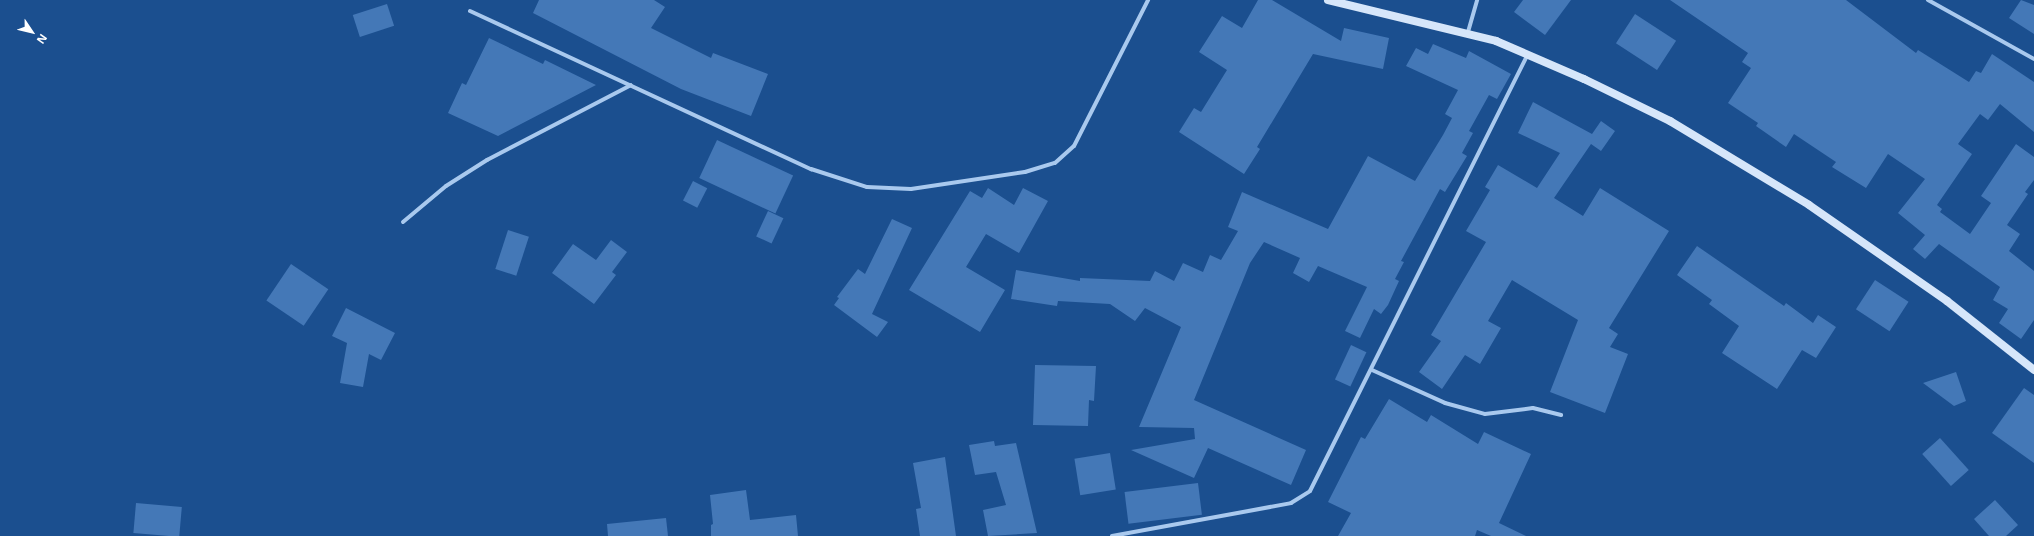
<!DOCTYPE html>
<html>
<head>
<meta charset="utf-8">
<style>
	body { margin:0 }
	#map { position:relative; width:2034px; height:536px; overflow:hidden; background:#1b4f8f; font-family:"Noto Sans",sans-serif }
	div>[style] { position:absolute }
	.building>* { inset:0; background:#4478b7; transform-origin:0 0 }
	.street>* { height:4px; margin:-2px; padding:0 2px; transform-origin:2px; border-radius:2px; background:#a9c9ee }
	.secondary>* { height:8px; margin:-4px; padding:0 4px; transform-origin:4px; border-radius:4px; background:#d6e6fa }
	span { translate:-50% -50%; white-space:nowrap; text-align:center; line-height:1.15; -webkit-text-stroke:3px #1b4f8f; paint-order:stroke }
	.north { position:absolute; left:12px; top:12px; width:40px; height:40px; -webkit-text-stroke:3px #1b4f8f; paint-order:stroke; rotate:125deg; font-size:11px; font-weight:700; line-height:16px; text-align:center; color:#fff }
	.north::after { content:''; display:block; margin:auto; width:14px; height:18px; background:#fff; clip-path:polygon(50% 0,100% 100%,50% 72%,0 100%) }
</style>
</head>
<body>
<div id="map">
	<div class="building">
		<div style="clip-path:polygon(539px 0,654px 0,665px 7px,651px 28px,711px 58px,713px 53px,768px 74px,751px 116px,681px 89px,533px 13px)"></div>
		<div style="clip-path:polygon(1258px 0,1272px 0,1341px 41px,1344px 28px,1389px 38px,1383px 69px,1313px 54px,1257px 147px,1260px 149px,1244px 174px,1179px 132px,1194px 108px,1201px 112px,1227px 70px,1199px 52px,1222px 16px,1242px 28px)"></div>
		<div style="clip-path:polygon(1523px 0,1571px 0,1545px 35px,1514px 12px)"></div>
		<div style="clip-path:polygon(1670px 0,1846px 0,1916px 53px,1918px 50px,1969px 82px,1976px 71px,1981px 73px,1992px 54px,2034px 82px,2034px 132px,2000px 104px,1988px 120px,1980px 114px,1958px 144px,1972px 154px,1937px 205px,1942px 209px,1940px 212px,1970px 234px,1991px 203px,1981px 196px,2016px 144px,2034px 157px,2034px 180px,2025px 192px,2028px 194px,2007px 225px,2020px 234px,2009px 251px,2034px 271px,2034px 320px,2021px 339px,1999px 323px,2008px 309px,1993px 300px,2000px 287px,1939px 244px,1925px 259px,1913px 249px,1925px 235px,1898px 213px,1925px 179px,1888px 154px,1866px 188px,1832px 167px,1836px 162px,1794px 134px,1786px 147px,1756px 126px,1758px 123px,1728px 103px,1751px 68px,1742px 62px,1748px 53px)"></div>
		<div style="clip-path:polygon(2021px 0,2034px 5px,2034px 34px,2009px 18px)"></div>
		<div style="left:387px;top:4px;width:23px;height:36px;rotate:72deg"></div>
		<div style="left:1635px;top:14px;width:49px;height:35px;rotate:33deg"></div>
		<div style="clip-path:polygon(489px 38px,543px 64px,545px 60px,596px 85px,498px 136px,448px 113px,462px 83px,466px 85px)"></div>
		<div style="clip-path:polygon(1433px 44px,1466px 58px,1469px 51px,1511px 74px,1497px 99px,1489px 95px,1469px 131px,1473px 133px,1462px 153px,1467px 156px,1445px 192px,1440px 189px,1401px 261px,1404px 262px,1395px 279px,1399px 281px,1388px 305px,1381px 314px,1374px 309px,1360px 338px,1345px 331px,1367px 287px,1318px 266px,1309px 282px,1293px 273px,1300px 258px,1264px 242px,1250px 263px,1194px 400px,1306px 450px,1291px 485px,1208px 448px,1194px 478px,1131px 450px,1195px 439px,1194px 428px,1139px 427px,1181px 327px,1145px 308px,1135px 321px,1110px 304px,1058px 301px,1057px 306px,1011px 299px,1016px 270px,1080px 281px,1080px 278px,1150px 281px,1155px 271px,1174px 281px,1183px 263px,1203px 272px,1210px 255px,1221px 260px,1238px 231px,1228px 227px,1242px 192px,1328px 229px,1368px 156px,1415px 181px,1443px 135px,1452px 118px,1445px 114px,1458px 90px,1406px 66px,1416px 48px,1428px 54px)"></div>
		<div style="clip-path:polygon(1533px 102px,1592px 134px,1601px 121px,1615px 131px,1601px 151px,1591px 144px,1554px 198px,1583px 216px,1600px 188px,1669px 231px,1609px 328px,1618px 334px,1610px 347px,1628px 354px,1605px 413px,1550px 392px,1578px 320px,1512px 280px,1488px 321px,1501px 328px,1480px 364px,1465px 355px,1442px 389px,1419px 372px,1441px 341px,1431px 335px,1486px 242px,1466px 231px,1490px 190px,1485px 187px,1498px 165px,1537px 188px,1560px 153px,1518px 133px)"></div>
		<div style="left:717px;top:140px;width:84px;height:42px;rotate:25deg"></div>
		<div style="left:693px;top:181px;width:16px;height:22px;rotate:27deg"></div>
		<div style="clip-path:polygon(988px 188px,1014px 205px,1023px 188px,1048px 201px,1019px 253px,986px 234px,966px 267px,1005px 290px,980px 332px,909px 290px,970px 191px,982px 198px)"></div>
		<div style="left:768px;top:211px;width:17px;height:28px;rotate:25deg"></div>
		<div style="clip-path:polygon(892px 219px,912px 228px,872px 314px,888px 322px,877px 337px,834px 305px,839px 298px,837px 297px,858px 269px,865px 274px)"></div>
		<div style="left:508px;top:230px;width:22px;height:41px;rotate:18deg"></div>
		<div style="clip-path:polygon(611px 240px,627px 252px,612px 272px,616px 275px,594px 304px,552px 273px,573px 244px,596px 260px)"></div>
		<div style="clip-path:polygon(1697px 246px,1784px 306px,1786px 303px,1813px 323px,1818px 315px,1836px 327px,1816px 358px,1802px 350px,1777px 389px,1722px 353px,1739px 326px,1709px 304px,1712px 300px,1677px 275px)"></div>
		<div style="left:291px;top:264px;width:45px;height:44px;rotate:34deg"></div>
		<div style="left:1875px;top:280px;width:40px;height:35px;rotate:33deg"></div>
		<div style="clip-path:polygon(346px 308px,395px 333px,381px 360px,369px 354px,363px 387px,340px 383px,347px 343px,332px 336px)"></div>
		<div style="left:1351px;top:345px;width:17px;height:38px;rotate:25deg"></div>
		<div style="clip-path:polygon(1035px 365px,1096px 366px,1094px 401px,1089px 400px,1088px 426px,1033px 425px)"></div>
		<div style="clip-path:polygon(1956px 372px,1966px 401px,1954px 406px,1923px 383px)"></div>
		<div style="clip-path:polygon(2024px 388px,2034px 395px,2034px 463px,1992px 433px)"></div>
		<div style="clip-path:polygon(1389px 399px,1427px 422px,1431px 415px,1478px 444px,1484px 432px,1531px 454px,1499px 523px,1526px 536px,1491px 536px,1477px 530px,1475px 536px,1338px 536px,1351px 513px,1328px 502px,1361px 437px,1365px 439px)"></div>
		<div style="left:1940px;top:438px;width:43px;height:24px;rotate:48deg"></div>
		<div style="clip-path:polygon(994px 441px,995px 446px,1016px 443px,1037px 533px,988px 536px,983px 510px,1006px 505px,996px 472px,975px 475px,969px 445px)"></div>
		<div style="left:1110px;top:453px;width:37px;height:36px;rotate:81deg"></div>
		<div style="clip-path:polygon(945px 457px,956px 536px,920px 536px,916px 509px,921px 508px,913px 463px)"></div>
		<div style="left:1198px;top:483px;width:32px;height:74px;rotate:83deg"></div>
		<div style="clip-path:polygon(746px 490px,750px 520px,796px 515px,798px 536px,711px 536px,711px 525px,713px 524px,710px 495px)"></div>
		<div style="clip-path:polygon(1995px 500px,2018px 525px,2006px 536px,1989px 536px,1974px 519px)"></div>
		<div style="left:136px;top:503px;width:46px;height:30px;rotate:5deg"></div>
		<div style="clip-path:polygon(666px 518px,668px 536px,608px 536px,607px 524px)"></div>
	</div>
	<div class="street">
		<div style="left:1928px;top:0;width:121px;rotate:29.1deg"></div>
		<div style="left:470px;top:11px;width:376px;rotate:24.9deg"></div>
		<div style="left:811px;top:169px;width:59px;rotate:17.8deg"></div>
		<div style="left:867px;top:187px;width:44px;rotate:2.6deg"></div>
		<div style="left:911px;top:189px;width:115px;rotate:-8.5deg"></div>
		<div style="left:1025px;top:172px;width:31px;rotate:-17deg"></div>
		<div style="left:1055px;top:163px;width:25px;rotate:-42deg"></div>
		<div style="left:1074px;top:146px;width:164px;rotate:-63.1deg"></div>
		<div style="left:1468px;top:32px;width:33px;rotate:-74deg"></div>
		<div style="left:403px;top:222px;width:56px;rotate:-39.9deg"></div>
		<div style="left:446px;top:186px;width:49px;rotate:-32.4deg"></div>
		<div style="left:487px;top:160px;width:162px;rotate:-27.5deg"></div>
		<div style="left:1372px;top:370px;width:80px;rotate:24.3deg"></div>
		<div style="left:1445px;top:403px;width:41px;rotate:15.4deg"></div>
		<div style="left:1485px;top:414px;width:48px;rotate:-7.1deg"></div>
		<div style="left:1533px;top:408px;width:29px;rotate:14deg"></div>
		<div style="left:1112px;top:536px;width:182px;rotate:-10.4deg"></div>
		<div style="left:1291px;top:503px;width:22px;rotate:-32deg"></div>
		<div style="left:1310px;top:491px;width:488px;rotate:-63.5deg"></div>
	</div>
	<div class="secondary">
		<div style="left:1328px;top:0;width:173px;rotate:13.7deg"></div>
		<div style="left:1496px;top:41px;width:96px;rotate:23.4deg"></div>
		<div style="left:1584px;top:79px;width:96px;rotate:26deg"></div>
		<div style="left:1670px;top:121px;width:162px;rotate:31.1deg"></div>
		<div style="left:1809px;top:205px;width:168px;rotate:34.8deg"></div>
		<div style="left:1947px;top:301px;width:111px;rotate:38.4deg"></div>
	</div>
	<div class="north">N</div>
</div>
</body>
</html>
